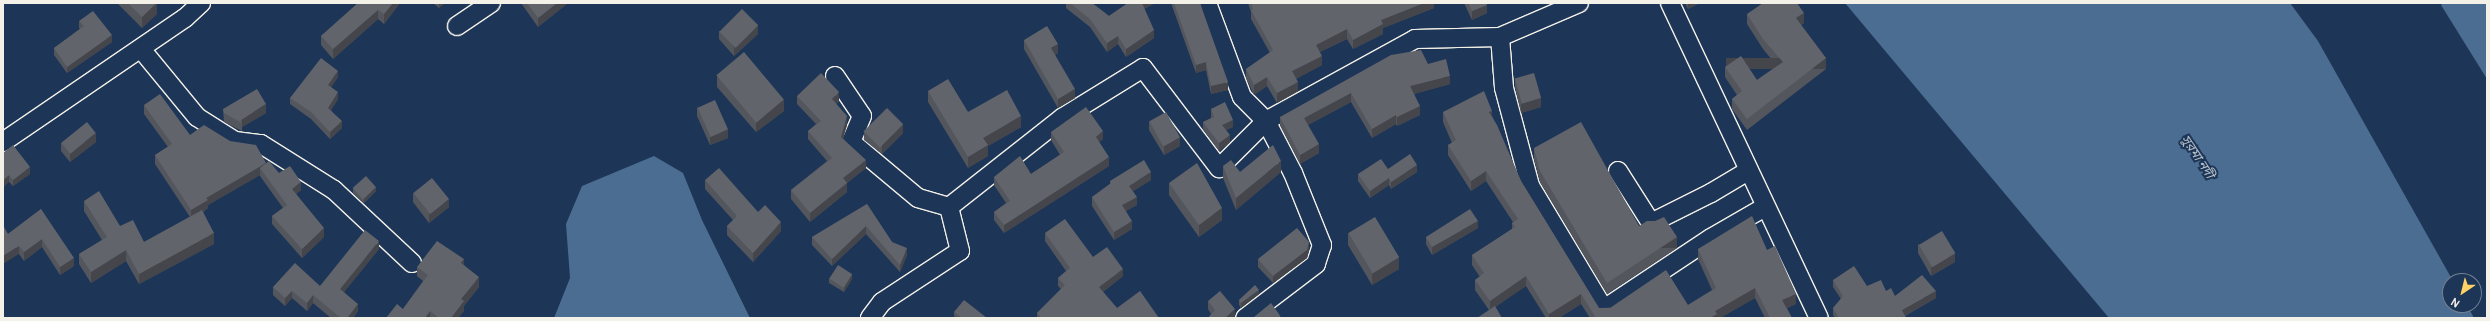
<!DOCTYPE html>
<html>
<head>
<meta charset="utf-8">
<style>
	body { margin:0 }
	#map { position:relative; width:2490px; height:321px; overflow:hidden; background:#1d3557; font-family:Pangolin,"Noto Sans Bengali",sans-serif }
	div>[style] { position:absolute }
	.water>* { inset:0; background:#4a6d91 }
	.roads { filter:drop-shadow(1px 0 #f4f1e8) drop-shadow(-1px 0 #f4f1e8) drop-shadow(0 1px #f4f1e8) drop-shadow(0 -1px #f4f1e8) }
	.street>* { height:18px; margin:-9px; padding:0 9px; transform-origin:9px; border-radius:9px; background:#1d3557 }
	.wall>* { inset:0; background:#54565d }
	.shaded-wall>* { inset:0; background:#45464c; transform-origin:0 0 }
	.building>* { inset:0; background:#62646c; transform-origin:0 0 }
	span { translate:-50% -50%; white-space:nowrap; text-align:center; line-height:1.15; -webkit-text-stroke:4px #1d3557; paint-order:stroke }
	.water-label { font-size:13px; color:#b8c3ca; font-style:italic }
	.frame { position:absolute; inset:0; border:4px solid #f4f1e8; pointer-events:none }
	.north { position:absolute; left:2442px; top:273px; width:40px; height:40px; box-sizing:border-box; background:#1d3557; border:1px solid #738091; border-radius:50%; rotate:215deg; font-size:11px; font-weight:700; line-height:16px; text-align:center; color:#f4f1e8 }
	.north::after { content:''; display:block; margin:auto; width:14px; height:18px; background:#ffd166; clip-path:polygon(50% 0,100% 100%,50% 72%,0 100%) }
</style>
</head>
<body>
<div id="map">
	<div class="water">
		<div style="clip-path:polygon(1845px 3px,2290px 3px,2318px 41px,2453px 281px,2450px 281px,2450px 305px,2467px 305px,2474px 318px,2109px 318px)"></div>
		<div style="clip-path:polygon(2443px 3px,2487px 3px,2487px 79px,2441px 5px)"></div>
		<div style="clip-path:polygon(654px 156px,683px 173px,702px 220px,750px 318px,554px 318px,570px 278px,566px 224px,582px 186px)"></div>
	</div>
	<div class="roads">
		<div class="street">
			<div style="left:1207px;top:3px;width:100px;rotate:69.6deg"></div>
			<div style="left:1242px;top:97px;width:34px;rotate:45deg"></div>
			<div style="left:1266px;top:121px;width:59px;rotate:62.6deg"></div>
			<div style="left:1293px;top:173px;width:78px;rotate:68.1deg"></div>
			<div style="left:1322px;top:245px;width:20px;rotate:108deg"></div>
			<div style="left:1316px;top:264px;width:89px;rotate:142.7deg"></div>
			<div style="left:1670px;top:3px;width:348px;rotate:64.7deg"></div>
			<div style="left:457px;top:26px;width:41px;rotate:-34.1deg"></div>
			<div style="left:1500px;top:37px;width:51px;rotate:85.5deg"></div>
			<div style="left:1504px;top:88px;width:101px;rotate:75.1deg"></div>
			<div style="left:1530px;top:186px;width:144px;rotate:59deg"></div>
			<div style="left:1604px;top:309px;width:128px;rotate:-33.6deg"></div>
			<div style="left:1711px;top:238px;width:62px;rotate:-29.9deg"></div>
			<div style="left:141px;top:49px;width:88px;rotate:50.5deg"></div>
			<div style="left:197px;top:117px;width:45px;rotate:32.3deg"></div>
			<div style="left:235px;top:141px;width:26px;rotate:7deg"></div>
			<div style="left:261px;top:144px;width:86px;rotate:32.2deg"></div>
			<div style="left:334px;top:190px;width:107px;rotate:43.1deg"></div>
			<div style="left:835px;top:76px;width:48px;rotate:56deg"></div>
			<div style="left:862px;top:116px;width:28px;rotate:113deg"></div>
			<div style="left:851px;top:142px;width:87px;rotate:39.9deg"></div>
			<div style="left:918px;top:198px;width:32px;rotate:16deg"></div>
			<div style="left:3px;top:142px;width:220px;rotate:-34.3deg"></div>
			<div style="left:185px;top:18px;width:22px;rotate:-43deg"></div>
			<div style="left:1618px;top:171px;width:62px;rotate:57.6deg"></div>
			<div style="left:1651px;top:223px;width:67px;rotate:-26.6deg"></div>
			<div style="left:1711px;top:193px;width:43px;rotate:-30.7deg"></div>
			<div style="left:870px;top:318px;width:20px;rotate:-53deg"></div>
			<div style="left:882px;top:302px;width:93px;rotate:-33.2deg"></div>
			<div style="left:960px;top:251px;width:45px;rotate:-104deg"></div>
			<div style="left:949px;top:207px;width:144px;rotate:-38.2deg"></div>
			<div style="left:1062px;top:118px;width:95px;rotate:-31.7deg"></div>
			<div style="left:1143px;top:68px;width:126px;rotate:52.8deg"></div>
			<div style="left:1219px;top:168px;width:66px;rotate:-45deg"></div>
			<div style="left:1266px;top:121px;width:170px;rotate:-28.8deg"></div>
			<div style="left:1415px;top:39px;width:85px;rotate:-1.3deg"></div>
			<div style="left:1500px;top:37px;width:86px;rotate:-23.3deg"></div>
		</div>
	</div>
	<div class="wall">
		<div style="clip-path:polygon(117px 3px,157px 3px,157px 14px,142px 28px)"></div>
		<div style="clip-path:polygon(358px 3px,400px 3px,384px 24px,378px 19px,333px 59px,321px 45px,321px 36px)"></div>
		<div style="clip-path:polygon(433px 3px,445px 3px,439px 8px)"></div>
		<div style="clip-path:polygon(521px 3px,568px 3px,538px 27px)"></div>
		<div style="clip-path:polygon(1066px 3px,1092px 3px,1109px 16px,1128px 3px,1155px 3px,1144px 9px,1154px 38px,1126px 57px,1118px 44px,1107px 52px,1090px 27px,1066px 8px)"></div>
		<div style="clip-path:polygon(1171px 3px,1200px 3px,1228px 90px,1211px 94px,1206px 70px,1196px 73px)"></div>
		<div style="clip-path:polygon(1248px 3px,1434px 3px,1434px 8px,1383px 28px,1383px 34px,1353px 49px,1347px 39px,1320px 52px,1322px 65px,1296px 79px,1298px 91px,1277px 103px,1267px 86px,1254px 95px,1246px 78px,1246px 69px,1270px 53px,1251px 19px,1251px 12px)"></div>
		<div style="clip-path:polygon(1464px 3px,1486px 3px,1487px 13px,1472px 20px)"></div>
		<div style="clip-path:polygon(1685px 3px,1700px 3px,1688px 9px)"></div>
		<div style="clip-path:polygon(1747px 14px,1804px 23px,1801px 25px,1826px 69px,1747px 130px,1732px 109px,1732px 99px,1737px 95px,1725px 77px,1725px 67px,1757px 80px,1777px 66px,1763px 49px,1747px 24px)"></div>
		<div style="clip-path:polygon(79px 21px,112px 42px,67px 73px,54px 55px,54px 48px,80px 29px,79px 28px)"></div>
		<div style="clip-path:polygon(719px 31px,758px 34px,734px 56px,719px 39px)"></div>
		<div style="clip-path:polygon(1024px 40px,1058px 53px,1055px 55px,1075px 98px,1058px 108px,1024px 49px)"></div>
		<div style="clip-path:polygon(1428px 64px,1450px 84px,1414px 94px,1420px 115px,1397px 126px,1396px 124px,1372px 138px,1351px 102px,1308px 125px,1319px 153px,1300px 164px,1280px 125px,1280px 117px)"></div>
		<div style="clip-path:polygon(717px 76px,784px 111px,756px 132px,717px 87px)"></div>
		<div style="clip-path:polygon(338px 77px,331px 87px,338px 99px,331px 110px,342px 128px,330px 139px,311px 119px,290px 104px,290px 98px)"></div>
		<div style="clip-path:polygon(1515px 79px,1541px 107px,1521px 113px,1515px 87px)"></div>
		<div style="clip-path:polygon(928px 91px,968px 112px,1021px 127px,988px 146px,988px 156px,968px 168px,928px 102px)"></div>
		<div style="clip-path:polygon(797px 96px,839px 101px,836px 104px,847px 125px,843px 138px,866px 168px,847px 183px,847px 192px,810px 222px,791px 199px,791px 190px,827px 161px,808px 139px,808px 131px,816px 124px,797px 104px)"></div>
		<div style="clip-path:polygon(144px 105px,190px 135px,266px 164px,279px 173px,301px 190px,296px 194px,324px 237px,302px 258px,272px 224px,272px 216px,283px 208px,260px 176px,260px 175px,208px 205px,208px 208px,203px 212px,214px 244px,139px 284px,126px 261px,91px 283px,79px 264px,79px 254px,102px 240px,84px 211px,84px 201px,120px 226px,144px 242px,190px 217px,155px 164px,155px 155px,168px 147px,144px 114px)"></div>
		<div style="clip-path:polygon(697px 107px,728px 138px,710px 145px,697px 116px)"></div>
		<div style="clip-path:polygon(223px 109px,266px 113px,242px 127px,242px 131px,224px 122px)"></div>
		<div style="clip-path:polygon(1211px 109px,1233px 127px,1226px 130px,1230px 142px,1219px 151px,1203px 129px,1203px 122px,1211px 118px)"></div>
		<div style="clip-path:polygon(1443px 112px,1492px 116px,1521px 181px,1599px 308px,1688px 305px,1712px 290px,1698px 259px,1698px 249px,1767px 250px,1796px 304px,1787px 308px,1792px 318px,1765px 318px,1755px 298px,1720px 318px,1590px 318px,1581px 304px,1559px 318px,1546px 318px,1526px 286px,1489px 310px,1475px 290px,1475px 280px,1480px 277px,1472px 265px,1472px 255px,1512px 229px,1512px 223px,1513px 222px,1486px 181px,1471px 191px,1448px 155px,1448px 145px,1452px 143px,1443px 122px)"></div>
		<div style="clip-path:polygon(1149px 121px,1180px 146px,1164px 155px,1149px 130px)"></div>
		<div style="clip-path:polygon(864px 131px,903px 133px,882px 154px,864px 140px)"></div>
		<div style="clip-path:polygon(1051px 132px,1103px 139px,1099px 142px,1109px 166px,1004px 233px,994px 220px,994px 212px,1006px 203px,994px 185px,994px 177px,1031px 174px,1060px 155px,1051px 140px)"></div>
		<div style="clip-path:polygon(96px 142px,70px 162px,61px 151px,61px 143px)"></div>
		<div style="clip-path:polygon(1534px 148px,1639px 226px,1677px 248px,1607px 294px,1540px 182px,1534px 159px)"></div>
		<div style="clip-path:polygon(3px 153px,30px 174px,13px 186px,9px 182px)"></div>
		<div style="clip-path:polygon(1223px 166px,1240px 172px,1281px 172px,1236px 210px,1223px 178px)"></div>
		<div style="clip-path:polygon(1388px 169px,1417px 172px,1391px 189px,1389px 185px,1370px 198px,1358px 181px,1358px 174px)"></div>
		<div style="clip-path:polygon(705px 180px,758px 212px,781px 231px,753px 262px,727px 235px,727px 226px,733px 220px,705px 189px)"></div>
		<div style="clip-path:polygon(1151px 180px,1133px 191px,1137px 205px,1126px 211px,1132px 229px,1114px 240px,1092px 206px,1092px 197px,1110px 185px,1110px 181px)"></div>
		<div style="clip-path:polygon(1169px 183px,1222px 220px,1199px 237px,1169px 195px)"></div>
		<div style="clip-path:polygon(353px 189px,376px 191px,364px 203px,353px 193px)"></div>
		<div style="clip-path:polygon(413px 193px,449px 207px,429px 223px,413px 202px)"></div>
		<div style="clip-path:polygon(867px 204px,892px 242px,907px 255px,900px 272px,866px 234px,832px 266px,812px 245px,812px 237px)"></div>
		<div style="clip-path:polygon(41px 209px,74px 266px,60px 275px,42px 247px,24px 261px,19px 254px,8px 234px)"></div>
		<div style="clip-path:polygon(1478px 228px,1432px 255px,1426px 244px,1426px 237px)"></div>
		<div style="clip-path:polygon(1045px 233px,1093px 257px,1123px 276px,1103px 292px,1117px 308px,1159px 318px,1037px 318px,1037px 313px,1061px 289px,1058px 286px,1058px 278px,1066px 271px,1045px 241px)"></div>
		<div style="clip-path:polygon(1348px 233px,1399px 269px,1372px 285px,1348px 245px)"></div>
		<div style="clip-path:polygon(1918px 244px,1955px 262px,1931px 276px,1918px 253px)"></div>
		<div style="clip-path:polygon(379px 249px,344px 292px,358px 311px,353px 318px,331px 318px,313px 303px,307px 311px,292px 298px,285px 306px,273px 295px,273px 287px,320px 286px)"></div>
		<div style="clip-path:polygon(1309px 250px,1307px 258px,1273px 283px,1258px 267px,1258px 259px)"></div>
		<div style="clip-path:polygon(464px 265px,479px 287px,464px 306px,464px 311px,458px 318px,386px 318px,403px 309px,423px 281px,417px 276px,417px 267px)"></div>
		<div style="clip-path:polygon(829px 278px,852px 279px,844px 292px,829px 283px)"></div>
		<div style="clip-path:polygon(1833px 280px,1867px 286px,1886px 291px,1895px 296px,1936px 298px,1905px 316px,1906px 318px,1835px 318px,1833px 315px,1833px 308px,1841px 299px,1833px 287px)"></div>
		<div style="clip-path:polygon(1259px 294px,1241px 308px,1239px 305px,1239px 300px)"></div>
		<div style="clip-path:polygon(1208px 301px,1235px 317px,1233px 318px,1208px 318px,1211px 314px,1208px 309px)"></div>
		<div style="clip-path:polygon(954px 312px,987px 318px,956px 318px,954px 316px)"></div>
	</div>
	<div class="shaded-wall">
		<div style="clip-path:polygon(157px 3px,157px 14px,142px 28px,142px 17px)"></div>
		<div style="clip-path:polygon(393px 3px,400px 3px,384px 24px,384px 14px)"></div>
		<div style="clip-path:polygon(439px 3px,445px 3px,439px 8px)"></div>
		<div style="clip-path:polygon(557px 3px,568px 3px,538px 27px,538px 18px)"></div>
		<div style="clip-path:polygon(1141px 3px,1155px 3px,1141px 10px)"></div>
		<div style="clip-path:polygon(1424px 3px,1434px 3px,1434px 8px,1383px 28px,1383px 34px,1353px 49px,1353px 40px,1381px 20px)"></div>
		<div style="clip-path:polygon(1688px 3px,1700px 3px,1688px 9px)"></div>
		<div style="clip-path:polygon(1487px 5px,1487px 13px,1472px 20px,1472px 11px)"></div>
		<div style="clip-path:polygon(378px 10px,378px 19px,333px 59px,333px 49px)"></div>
		<div style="clip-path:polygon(1804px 13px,1804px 23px,1796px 28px,1796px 18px)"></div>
		<div style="clip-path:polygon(758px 25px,758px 34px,734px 56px,734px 47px)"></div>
		<div style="clip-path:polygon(1347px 29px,1347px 39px,1316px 54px,1316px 45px)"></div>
		<div style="clip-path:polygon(1154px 30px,1154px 38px,1126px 57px,1126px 49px)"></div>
		<div style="clip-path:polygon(112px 35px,112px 42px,67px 73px,67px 67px)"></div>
		<div style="clip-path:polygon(1118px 36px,1118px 44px,1107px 52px,1107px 43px)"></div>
		<div style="clip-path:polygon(1058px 44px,1058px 53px,1051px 57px,1051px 48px)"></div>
		<div style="clip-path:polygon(1322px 56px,1322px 65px,1292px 81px,1292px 71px)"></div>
		<div style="left:1826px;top:58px;width:11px;height:100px;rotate:90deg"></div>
		<div style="clip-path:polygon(1206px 62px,1206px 70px,1196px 73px,1196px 65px)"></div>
		<div style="clip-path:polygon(338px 71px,338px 77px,328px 92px,328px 85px)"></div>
		<div style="clip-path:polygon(1450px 76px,1450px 84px,1410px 95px,1410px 86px)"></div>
		<div style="clip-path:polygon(1267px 77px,1267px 86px,1254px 95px,1254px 85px)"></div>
		<div style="clip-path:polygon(1228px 82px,1228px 90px,1211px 94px,1211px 86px)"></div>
		<div style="clip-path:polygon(1298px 82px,1298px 91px,1277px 103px,1277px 93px)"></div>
		<div style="clip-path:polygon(1075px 89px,1075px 98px,1058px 108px,1058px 99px)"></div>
		<div style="clip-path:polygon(338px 92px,338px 99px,328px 114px,328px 108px)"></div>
		<div style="clip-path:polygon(839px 92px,839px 101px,832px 107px,832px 99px)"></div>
		<div style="clip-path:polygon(1351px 93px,1351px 102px,1304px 127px,1304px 118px)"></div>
		<div style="clip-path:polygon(1541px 98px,1541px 107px,1521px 113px,1521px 104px)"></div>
		<div style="clip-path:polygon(784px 99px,784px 111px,756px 132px,756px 120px)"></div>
		<div style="clip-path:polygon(266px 104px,266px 113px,242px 127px,242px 123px,241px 120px)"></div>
		<div style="clip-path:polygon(1420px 106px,1420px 115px,1397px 126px,1397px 117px)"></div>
		<div style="clip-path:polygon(1492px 111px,1492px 121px,1489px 112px)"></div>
		<div style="clip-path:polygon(1396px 115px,1396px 124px,1372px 138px,1372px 129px)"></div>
		<div style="clip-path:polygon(847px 116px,847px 125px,841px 145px,841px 137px)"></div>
		<div style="clip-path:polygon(1021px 116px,1021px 127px,988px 146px,988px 156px,968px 168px,968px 157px,983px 138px)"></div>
		<div style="clip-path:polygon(1233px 120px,1233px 127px,1222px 132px,1222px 125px)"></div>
		<div style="clip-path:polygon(342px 121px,342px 128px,330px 139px,330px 132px)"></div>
		<div style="clip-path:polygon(903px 124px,903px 133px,882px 154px,882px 145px)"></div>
		<div style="clip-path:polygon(728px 129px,728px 138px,710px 145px,710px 137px)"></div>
		<div style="clip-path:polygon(1103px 131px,1103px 139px,1096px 145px,1096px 137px)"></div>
		<div style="clip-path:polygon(96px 133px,96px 142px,70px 162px,70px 154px)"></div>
		<div style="clip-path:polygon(1230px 135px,1230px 142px,1219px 151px,1219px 143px)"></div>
		<div style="clip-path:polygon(1180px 137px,1180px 146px,1164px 155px,1164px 146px)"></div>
		<div style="clip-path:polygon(1319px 144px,1319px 153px,1300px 164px,1300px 155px)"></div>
		<div style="clip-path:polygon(1109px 157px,1109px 166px,1004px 233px,1004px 225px)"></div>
		<div style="clip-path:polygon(866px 160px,866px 168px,847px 183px,847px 192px,810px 222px,810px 213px,843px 178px)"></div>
		<div style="clip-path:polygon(1281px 161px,1281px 172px,1236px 210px,1236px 198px)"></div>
		<div style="clip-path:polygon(266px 163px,266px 171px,260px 168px,260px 175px,208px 205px,208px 208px,191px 219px,191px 210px,206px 198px)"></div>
		<div style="clip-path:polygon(1417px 165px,1417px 172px,1391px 189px,1391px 182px)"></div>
		<div style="clip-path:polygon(30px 167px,30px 174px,13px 186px,13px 180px)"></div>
		<div style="clip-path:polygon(1486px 171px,1486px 181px,1471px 191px,1471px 181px)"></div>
		<div style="clip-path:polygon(1151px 172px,1151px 180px,1129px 194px,1129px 186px)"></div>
		<div style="clip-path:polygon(9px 175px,9px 182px,3px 188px,3px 181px)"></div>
		<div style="clip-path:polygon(1389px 178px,1389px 185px,1370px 198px,1370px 191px)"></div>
		<div style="clip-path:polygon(301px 182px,301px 190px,292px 197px,292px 189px)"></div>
		<div style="clip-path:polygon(376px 187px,376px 191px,364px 203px,364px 199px)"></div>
		<div style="clip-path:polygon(1137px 197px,1137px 205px,1122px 213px,1122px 205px)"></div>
		<div style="clip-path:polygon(449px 199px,449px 207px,429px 223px,429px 214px)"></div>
		<div style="clip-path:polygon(1222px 208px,1222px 220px,1199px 237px,1199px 225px)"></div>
		<div style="clip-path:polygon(1132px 221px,1132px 229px,1114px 240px,1114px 232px)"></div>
		<div style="clip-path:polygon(1478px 221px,1478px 228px,1432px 255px,1432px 247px)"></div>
		<div style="clip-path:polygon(781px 222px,781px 231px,753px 262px,753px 253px)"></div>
		<div style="clip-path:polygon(866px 226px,866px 234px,832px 266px,832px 259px)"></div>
		<div style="clip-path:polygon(324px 228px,324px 237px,302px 258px,302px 249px)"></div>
		<div style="clip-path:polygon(214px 233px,214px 244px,139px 284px,139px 274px)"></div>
		<div style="left:1677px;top:237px;width:11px;height:84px;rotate:90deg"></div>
		<div style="clip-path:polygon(42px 239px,42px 247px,24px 261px,24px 252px)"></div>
		<div style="clip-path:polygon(379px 241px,379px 249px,340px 297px,340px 289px)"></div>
		<div style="clip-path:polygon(1309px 242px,1309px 250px,1307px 258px,1273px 283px,1273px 276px)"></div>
		<div style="clip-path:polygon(19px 246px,19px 254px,3px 264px,3px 256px)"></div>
		<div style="clip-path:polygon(907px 248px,907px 255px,900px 272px,900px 265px)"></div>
		<div style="clip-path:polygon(126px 250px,126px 261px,91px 283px,91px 272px)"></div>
		<div style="clip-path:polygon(1955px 253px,1955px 262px,1931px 276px,1931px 267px)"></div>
		<div style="clip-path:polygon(1399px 257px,1399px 269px,1372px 285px,1372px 274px)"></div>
		<div style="clip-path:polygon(74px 258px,74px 266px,60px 275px,60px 267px)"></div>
		<div style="clip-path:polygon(464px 259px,464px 269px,461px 263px)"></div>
		<div style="clip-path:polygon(1123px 269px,1123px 276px,1099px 295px,1099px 287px)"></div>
		<div style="clip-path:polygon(852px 274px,852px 279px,844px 292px,844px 288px)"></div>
		<div style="clip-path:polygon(1526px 276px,1526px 286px,1490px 311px,1490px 301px)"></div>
		<div style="clip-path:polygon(479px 277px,479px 287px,464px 306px,464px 311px,458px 318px,451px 318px,461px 299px)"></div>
		<div style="clip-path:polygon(1755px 288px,1755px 298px,1720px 318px,1710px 318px,1715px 311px)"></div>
		<div style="clip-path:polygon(1259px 290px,1259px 294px,1241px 308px,1241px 303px)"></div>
		<div style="clip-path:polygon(292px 291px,292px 298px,285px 306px,285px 298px)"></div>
		<div style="clip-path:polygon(1936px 291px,1936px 298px,1902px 317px,1902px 310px)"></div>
		<div style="clip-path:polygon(1581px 294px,1581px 304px,1559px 318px,1549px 318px,1549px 314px)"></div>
		<div style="clip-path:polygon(1796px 294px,1796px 304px,1782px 310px,1782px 300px)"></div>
		<div style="clip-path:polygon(313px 295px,313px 303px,307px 311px,307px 303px)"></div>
		<div style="clip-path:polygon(358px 304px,358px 311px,353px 318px,347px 318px)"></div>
		<div style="clip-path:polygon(1235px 309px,1235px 317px,1233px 318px,1225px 318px)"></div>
		<div style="clip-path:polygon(430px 311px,430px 318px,425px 318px)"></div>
	</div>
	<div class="building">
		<div style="clip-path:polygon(128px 3px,156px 3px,142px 17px)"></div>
		<div style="clip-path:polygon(358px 3px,393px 3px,384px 14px,378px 10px,333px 49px,321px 36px)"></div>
		<div style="clip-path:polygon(527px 3px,557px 3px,538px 18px)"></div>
		<div style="clip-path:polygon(1070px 3px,1092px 3px,1109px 16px,1128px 3px,1142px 3px,1154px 30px,1126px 49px,1118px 36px,1107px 43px,1090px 19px)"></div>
		<div style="clip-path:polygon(1174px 3px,1200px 3px,1228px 82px,1211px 86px,1206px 62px,1196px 65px)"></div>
		<div style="clip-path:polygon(1251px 3px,1424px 3px,1381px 20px,1383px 24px,1353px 40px,1347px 29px,1316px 45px,1322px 56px,1292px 71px,1298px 82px,1277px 93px,1267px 77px,1254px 85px,1246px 69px,1273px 50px,1251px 10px,1253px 9px)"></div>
		<div style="clip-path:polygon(1468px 3px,1486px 3px,1487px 5px,1472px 11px)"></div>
		<div style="clip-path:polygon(1763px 3px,1797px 3px,1804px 13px,1796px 18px,1826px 58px,1747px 119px,1732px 99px,1742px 91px,1725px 67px,1741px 56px,1757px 80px,1783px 62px,1763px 39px,1747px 14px)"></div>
		<div style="left:742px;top:9px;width:23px;height:32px;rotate:45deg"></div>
		<div style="clip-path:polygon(93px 11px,112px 35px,67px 67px,54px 48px,84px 26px,79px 21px)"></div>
		<div style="clip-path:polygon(1047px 26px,1058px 44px,1051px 48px,1075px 89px,1058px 99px,1024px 40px)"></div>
		<div style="clip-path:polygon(1421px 50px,1428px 64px,1446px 59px,1450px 76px,1410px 86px,1420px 106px,1397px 117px,1396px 115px,1372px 129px,1351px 93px,1304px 118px,1319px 144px,1300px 155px,1280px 117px,1391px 55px)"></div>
		<div style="left:744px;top:52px;width:62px;height:36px;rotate:50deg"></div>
		<div style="clip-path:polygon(321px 58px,338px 71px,328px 85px,338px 92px,328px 108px,342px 121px,330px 132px,311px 112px,290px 98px)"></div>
		<div style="clip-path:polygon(821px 73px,839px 92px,832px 99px,847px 116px,841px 137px,866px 160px,843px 178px,847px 183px,810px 213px,791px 190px,832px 158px,808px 131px,821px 121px,797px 96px)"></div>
		<div style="left:1534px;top:73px;width:26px;height:20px;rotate:74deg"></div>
		<div style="clip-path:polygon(948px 79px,968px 112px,1007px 90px,1021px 116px,983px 138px,988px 145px,968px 157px,928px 91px)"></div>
		<div style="clip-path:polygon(257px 89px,266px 104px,241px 120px,242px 123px,224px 113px,223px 109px)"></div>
		<div style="clip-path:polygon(1484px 91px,1492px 111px,1489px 112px,1497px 125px,1521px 181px,1599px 308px,1610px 308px,1666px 270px,1688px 305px,1716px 288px,1698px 249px,1752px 216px,1767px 250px,1775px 246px,1796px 294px,1782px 300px,1792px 318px,1770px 318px,1755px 288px,1715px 311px,1717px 314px,1710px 318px,1596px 318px,1581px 294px,1549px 314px,1526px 276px,1490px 301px,1475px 280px,1484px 273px,1472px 255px,1515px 227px,1512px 223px,1518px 219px,1486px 171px,1471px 181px,1448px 145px,1456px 140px,1443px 112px)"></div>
		<div style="clip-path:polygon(160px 94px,190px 135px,204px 125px,230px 141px,256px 145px,266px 163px,206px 198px,208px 200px,191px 210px,155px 155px,172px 144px,144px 105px)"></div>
		<div style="left:715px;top:100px;width:32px;height:19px;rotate:66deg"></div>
		<div style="clip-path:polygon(1225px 102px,1233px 120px,1222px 125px,1230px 135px,1219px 143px,1203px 122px,1214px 117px,1211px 109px)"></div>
		<div style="clip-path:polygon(1086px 107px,1103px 131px,1096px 137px,1109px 157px,1004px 225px,994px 212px,1010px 201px,994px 177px,1020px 156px,1031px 174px,1064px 152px,1051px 132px)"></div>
		<div style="left:887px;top:108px;width:23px;height:33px;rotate:45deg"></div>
		<div style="left:1166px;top:112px;width:29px;height:19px;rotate:61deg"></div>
		<div style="left:87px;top:122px;width:14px;height:33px;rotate:51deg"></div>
		<div style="clip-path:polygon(1581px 122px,1639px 226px,1647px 221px,1655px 221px,1664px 217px,1677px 237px,1607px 283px,1540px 171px,1534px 148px)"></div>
		<div style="clip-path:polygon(13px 145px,30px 167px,13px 180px,9px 175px,3px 181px,3px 153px)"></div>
		<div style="clip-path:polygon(1273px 145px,1281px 161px,1236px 198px,1223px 166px,1231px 160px,1240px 172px)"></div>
		<div style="clip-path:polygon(1410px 154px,1417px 165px,1391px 182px,1389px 178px,1370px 191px,1358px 174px,1381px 159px,1388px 169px)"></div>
		<div style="clip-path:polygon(1144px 160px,1151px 172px,1129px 186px,1137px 197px,1122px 205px,1132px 221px,1114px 232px,1092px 197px,1111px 183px,1110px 181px)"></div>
		<div style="clip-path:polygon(269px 161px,279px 173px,290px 166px,301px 182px,292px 189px,324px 228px,302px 249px,272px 216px,287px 205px,260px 168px)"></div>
		<div style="clip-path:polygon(1197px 163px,1222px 208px,1199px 225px,1169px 183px)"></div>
		<div style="clip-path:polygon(719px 168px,758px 212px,765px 205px,781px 222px,753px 253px,727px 226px,737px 216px,705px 180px)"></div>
		<div style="left:366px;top:176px;width:15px;height:18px;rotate:48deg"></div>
		<div style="left:432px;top:178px;width:27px;height:24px;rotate:51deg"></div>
		<div style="clip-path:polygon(99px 191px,120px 226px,133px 220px,144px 242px,202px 210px,214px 233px,139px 274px,126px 250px,91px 272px,79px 254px,107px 237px,84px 201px)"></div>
		<div style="clip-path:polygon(867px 204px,892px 242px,907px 248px,900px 265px,866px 226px,832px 259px,812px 237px)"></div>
		<div style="clip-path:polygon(41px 209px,74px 258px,60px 267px,42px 239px,24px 252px,19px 246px,3px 256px,3px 228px,4px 227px,8px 234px)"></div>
		<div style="clip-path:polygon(1470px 209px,1478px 221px,1432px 247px,1426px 237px)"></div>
		<div style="left:1375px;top:217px;width:47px;height:31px;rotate:59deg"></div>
		<div style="clip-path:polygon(1065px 219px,1093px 257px,1107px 247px,1123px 269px,1099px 287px,1117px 308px,1140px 291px,1159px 318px,1042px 318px,1037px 313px,1065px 285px,1058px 278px,1070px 268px,1045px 233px)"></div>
		<div style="clip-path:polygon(1297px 228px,1309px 242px,1307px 250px,1273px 276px,1258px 259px)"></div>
		<div style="clip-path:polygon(365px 230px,379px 241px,340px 289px,358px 304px,347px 318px,341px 318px,313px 295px,307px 303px,292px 291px,285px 298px,273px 287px,295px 263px,320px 286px)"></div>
		<div style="left:1942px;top:231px;width:26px;height:27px;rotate:59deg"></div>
		<div style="clip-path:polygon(437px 241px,464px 259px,461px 263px,479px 277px,461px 299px,464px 301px,451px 318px,439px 318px,430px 311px,425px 318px,386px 318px,397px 304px,403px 309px,428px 275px,417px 267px)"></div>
		<div style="left:838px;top:265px;width:17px;height:16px;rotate:33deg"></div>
		<div style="clip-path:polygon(1854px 266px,1867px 286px,1881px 280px,1886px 291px,1891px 288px,1895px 296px,1922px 275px,1936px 291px,1902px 310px,1906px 318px,1839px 318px,1833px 308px,1843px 296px,1833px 280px)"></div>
		<div style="clip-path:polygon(1255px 285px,1259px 290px,1241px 303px,1239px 300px)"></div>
		<div style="clip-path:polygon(1220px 291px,1235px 309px,1225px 318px,1208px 318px,1215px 310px,1208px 301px)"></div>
		<div style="clip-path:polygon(964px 300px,987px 318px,962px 318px,954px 312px)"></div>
		<div style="clip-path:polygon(1271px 303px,1279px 314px,1281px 318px,1254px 318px,1254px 317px)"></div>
		<div style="clip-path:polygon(1495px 306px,1502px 318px,1477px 318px)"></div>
	</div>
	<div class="water-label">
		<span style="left:2197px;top:157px;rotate:57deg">সুরমা নদী</span>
	</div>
	<div class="frame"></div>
	<div class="north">N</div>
</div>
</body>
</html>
